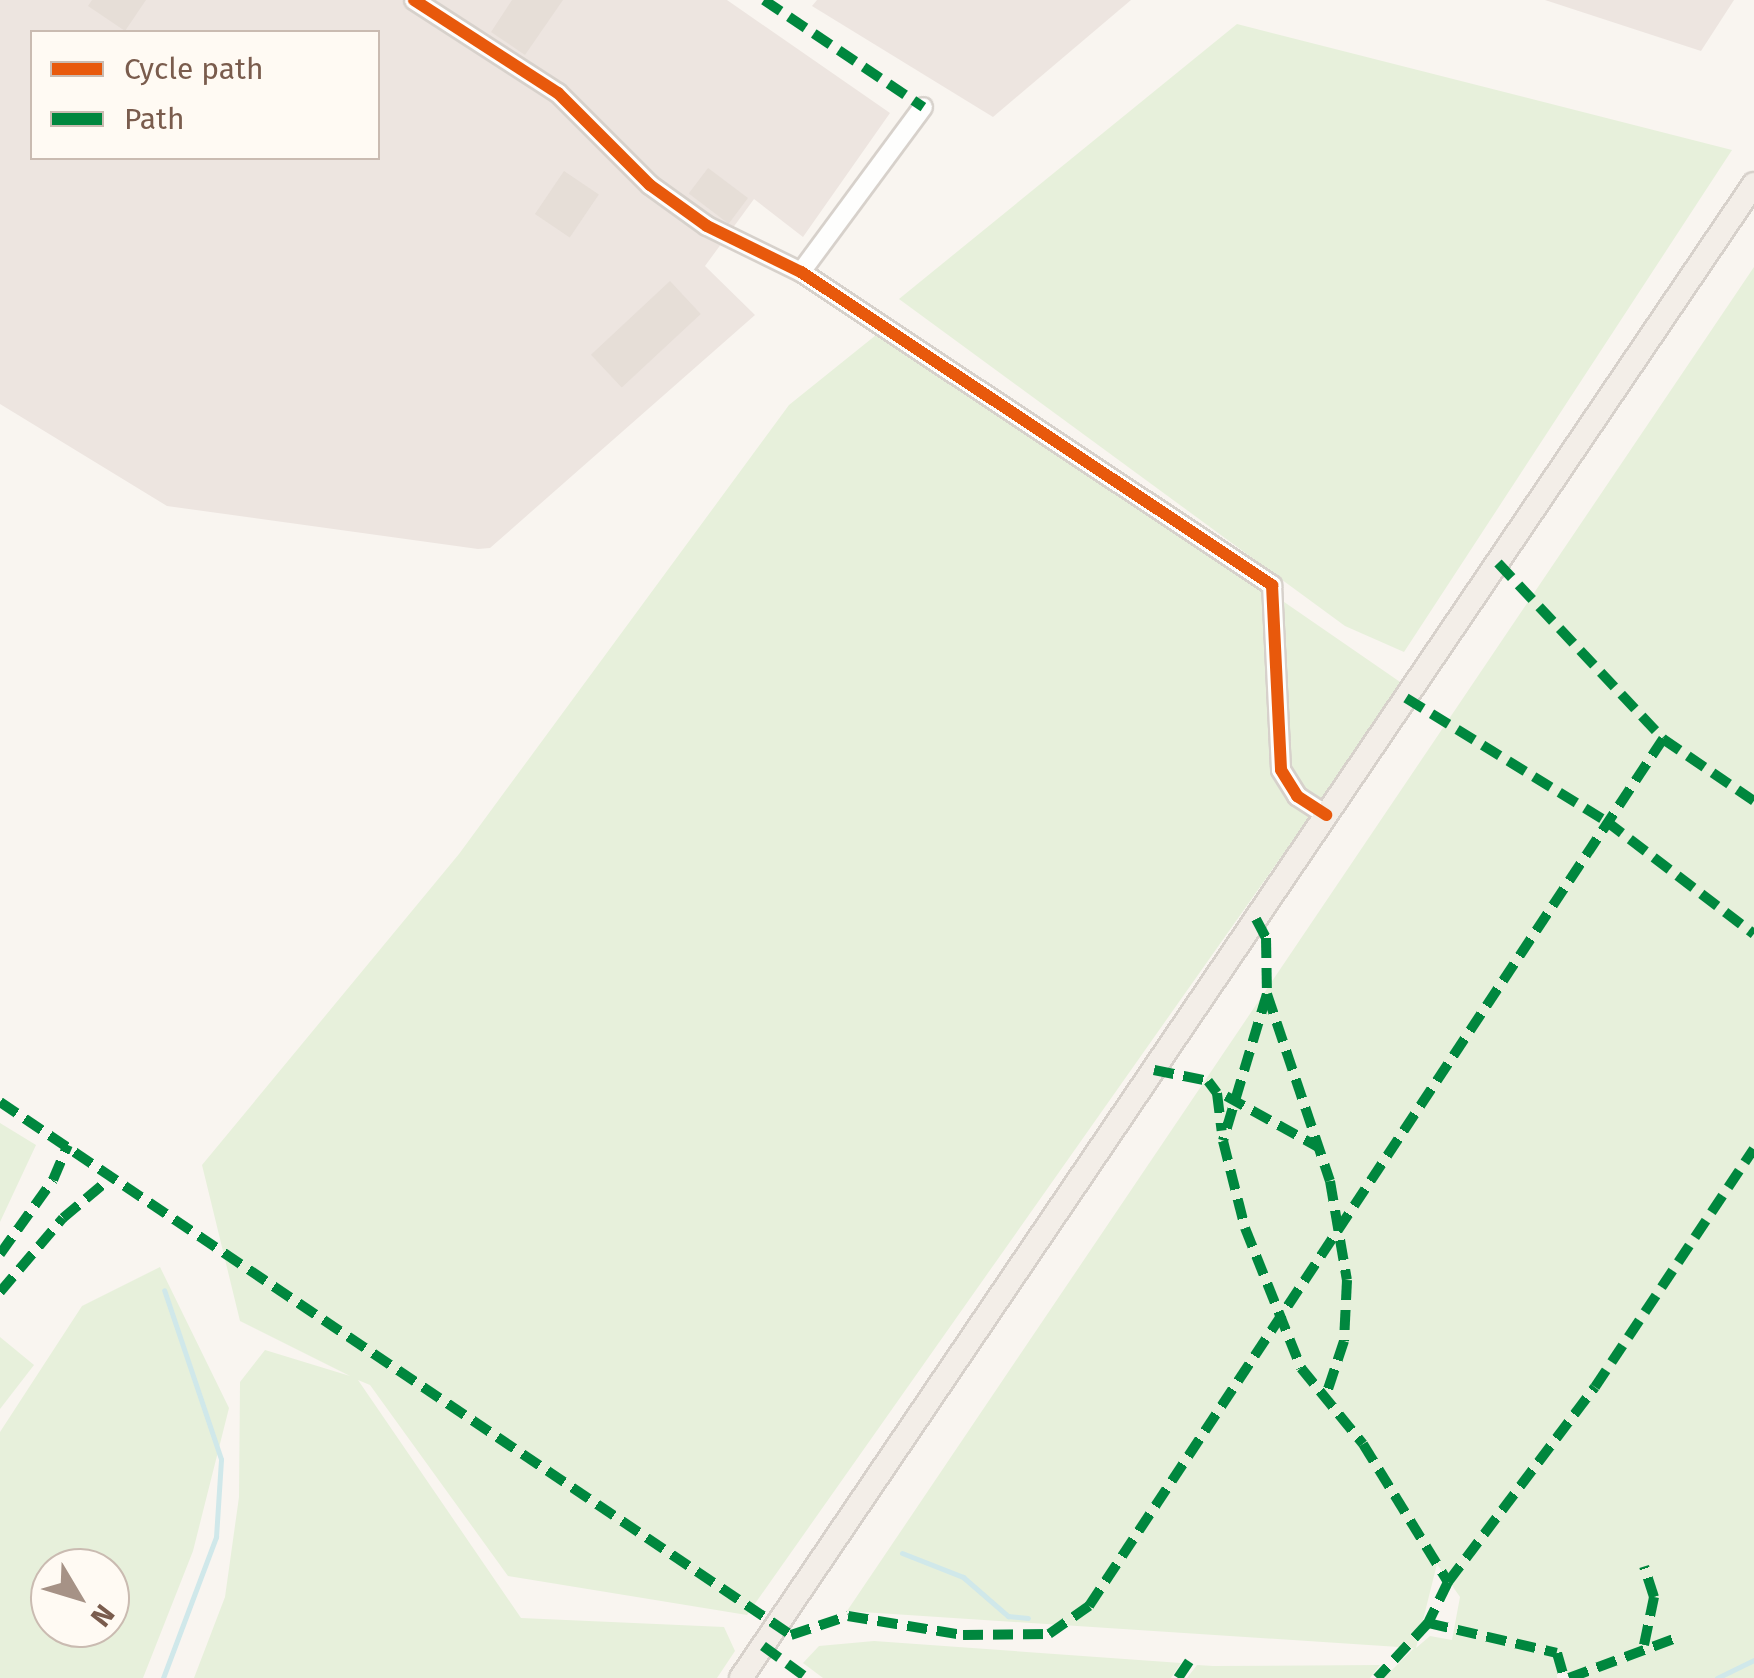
<!DOCTYPE html>
<html>
<head>
<meta charset="utf-8">
<style>
	body { margin:0 }
	#map { position:relative; width:1754px; height:1678px; overflow:hidden; background:#f9f5f0; font-family:"Fira Sans",sans-serif }
	div>[style] { position:absolute }
	.industrial>* { inset:0; background:#ede5e0 }
	.green>* { inset:0; background:#e7f0db }
	.stream>* { height:5px; margin:-2.5px; padding:0 2.5px; transform-origin:2.5px; border-radius:2.5px; background:#d0e8ea }
	.building>* { inset:0; background:#e6ded7; transform-origin:0 0 }
	.roads { filter:drop-shadow(2px 0 #d7d1cb) drop-shadow(-2px 0 #d7d1cb) drop-shadow(0 2px #d7d1cb) drop-shadow(0 -2px #d7d1cb) }
	.minor>* { height:18px; margin:-9px; padding:0 9px; transform-origin:9px; border-radius:9px; background:#fefefd }
	.major>* { height:22px; margin:-11px; padding:0 11px; transform-origin:11px; border-radius:11px; background:#f3eee8 }
	.quiet>* { height:10px; margin-top:-5px; transform-origin:0; background:repeating-linear-gradient(90deg,#00873e 0 20px,transparent 0 30px) }
	.cycleway>* { height:12px; margin:-6px; padding:0 6px; transform-origin:6px; border-radius:6px; background:#e8590c }
	span { translate:-50% -50%; white-space:nowrap; text-align:center; line-height:1.15; -webkit-text-stroke:10px #fffaf3; paint-order:stroke }
	.legend { position:absolute; left:30px; top:30px; width:350px; height:130px; box-sizing:border-box; background:#fffaf3; border:2px solid #cabbb1; margin:0; padding:12px 18px; list-style:none; font-size:30px; color:#7a5c4d }
	.legend li { display:flex; align-items:center; gap:20px; height:50px }
	.legend b { width:50px; border:2px solid #cabbb1 }
	.north { position:absolute; left:30px; top:1548px; width:100px; height:100px; box-sizing:border-box; background:#fffaf3; border:2px solid #cabbb1; border-radius:50%; rotate:128deg; font-size:28px; font-weight:700; line-height:40px; text-align:center; color:#7a5c4d }
	.north::after { content:''; display:block; margin:auto; width:35px; height:45px; background:#a69286; clip-path:polygon(50% 0,100% 100%,50% 72%,0 100%) }
</style>
</head>
<body>
<div id="map">
	<div class="industrial">
		<div style="clip-path:polygon(evenodd,0 0,727px 0,890px 113px,803px 237px,754px 199px,705px 266px,755px 315px,490px 548px,478px 549px,167px 506px,0 404px,0 0,32px 32px,378px 32px,378px 158px,32px 158px,32px 32px)"></div>
		<div style="clip-path:polygon(817px 0,1131px 0,993px 117px,812px 6px)"></div>
		<div style="clip-path:polygon(1545px 0,1734px 0,1701px 51px)"></div>
	</div>
	<div class="green">
		<div style="clip-path:polygon(1237px 24px,1732px 150px,1404px 652px,1345px 626px,899px 299px)"></div>
		<div style="clip-path:polygon(evenodd,1754px 267px,1754px 1678px,1585px 1678px,1557px 1670px,1557px 1678px,1384px 1678px,1414px 1648px,847px 1611px,1754px 267px,1437px 1564px,1460px 1597px,1452px 1640px,1430px 1636px,1416px 1648px,1437px 1564px)"></div>
		<div style="clip-path:polygon(886px 327px,1403px 684px,747px 1615px,508px 1576px,370px 1385px,358px 1380px,521px 1618px,724px 1627px,735px 1651px,717px 1678px,194px 1678px,225px 1597px,239px 1497px,240px 1382px,265px 1350px,350px 1376px,240px 1321px,202px 1165px,459px 854px,789px 405px)"></div>
		<div style="clip-path:polygon(0 1123px,36px 1145px,0 1222px)"></div>
		<div style="clip-path:polygon(evenodd,160px 1267px,229px 1408px,193px 1551px,143px 1678px,0 1678px,0 1432px,82px 1306px,160px 1267px,50px 1568px,110px 1568px,110px 1628px,50px 1628px,50px 1568px)"></div>
		<div style="clip-path:polygon(0 1337px,34px 1365px,0 1409px)"></div>
		<div style="clip-path:polygon(874px 1641px,1181px 1663px,1171px 1678px,823px 1678px,803px 1663px,819px 1646px)"></div>
		<div style="clip-path:polygon(1197px 1665px,1213px 1666px,1380px 1665px,1370px 1678px,1187px 1678px)"></div>
	</div>
	<div class="stream">
		<div style="left:902px;top:1553px;width:66px;rotate:21.5deg"></div>
		<div style="left:963px;top:1577px;width:60px;rotate:40.9deg"></div>
		<div style="left:1008px;top:1616px;width:20px;rotate:6deg"></div>
		<div style="left:163px;top:1678px;width:151px;rotate:-69.4deg"></div>
		<div style="left:216px;top:1537px;width:78px;rotate:-86.3deg"></div>
		<div style="left:221px;top:1459px;width:178px;rotate:-108.6deg"></div>
		<div style="left:1717px;top:1678px;width:41px;rotate:-25.9deg"></div>
	</div>
	<div class="building">
		<div style="clip-path:polygon(92px 0,146px 0,125px 31px,88px 6px)"></div>
		<div style="clip-path:polygon(512px 0,563px 0,525px 55px,491px 32px)"></div>
		<div style="left:708px;top:168px;width:50px;height:32px;rotate:37deg"></div>
		<div style="left:564px;top:171px;width:42px;height:52px;rotate:34deg"></div>
		<div style="left:670px;top:281px;width:45px;height:108px;rotate:47deg"></div>
	</div>
	<div class="roads">
		<div class="minor">
			<div style="left:414px;top:0;width:171px;rotate:32.9deg"></div>
			<div style="left:558px;top:93px;width:130px;rotate:45deg"></div>
			<div style="left:650px;top:185px;width:70px;rotate:35.7deg"></div>
			<div style="left:707px;top:226px;width:105px;rotate:26.1deg"></div>
			<div style="left:801px;top:272px;width:566px;rotate:33.61deg"></div>
			<div style="left:1272px;top:585px;width:185px;rotate:87.2deg"></div>
			<div style="left:1281px;top:770px;width:31px;rotate:58deg"></div>
			<div style="left:1297px;top:796px;width:35px;rotate:33deg"></div>
			<div style="left:801px;top:272px;width:205px;rotate:-53.5deg"></div>
		</div>
		<div class="major">
			<div style="left:741px;top:1678px;width:1805px;rotate:-55.86deg"></div>
		</div>
	</div>
	<div class="quiet">
		<div style="left:764px;top:0;width:192px;rotate:33.9deg"></div>
		<div style="left:1498px;top:563px;width:241px;rotate:46.8deg"></div>
		<div style="left:1663px;top:739px;width:110px;rotate:34.3deg"></div>
		<div style="left:1406px;top:698px;width:235px;rotate:31.6deg"></div>
		<div style="left:1606px;top:821px;width:186px;rotate:37.4deg"></div>
		<div style="left:1256px;top:919px;width:21px;rotate:62deg"></div>
		<div style="left:1266px;top:938px;width:56px;rotate:89deg"></div>
		<div style="left:1267px;top:994px;width:153px;rotate:106.7deg"></div>
		<div style="left:1223px;top:1141px;width:90px;rotate:75.8deg"></div>
		<div style="left:1245px;top:1228px;width:151px;rotate:68.2deg"></div>
		<div style="left:1301px;top:1368px;width:98px;rotate:50.8deg"></div>
		<div style="left:1363px;top:1444px;width:162px;rotate:58.4deg"></div>
		<div style="left:1448px;top:1582px;width:46px;rotate:116deg"></div>
		<div style="left:1428px;top:1623px;width:75px;rotate:132.8deg"></div>
		<div style="left:1267px;top:994px;width:197px;rotate:71.4deg"></div>
		<div style="left:1330px;top:1181px;width:100px;rotate:80.3deg"></div>
		<div style="left:1347px;top:1280px;width:61px;rotate:92.8deg"></div>
		<div style="left:1344px;top:1341px;width:60px;rotate:108.4deg"></div>
		<div style="left:1154px;top:1070px;width:55px;rotate:11.5deg"></div>
		<div style="left:1208px;top:1081px;width:15px;rotate:53deg"></div>
		<div style="left:1217px;top:1093px;width:38px;rotate:83deg"></div>
		<div style="left:1226px;top:1096px;width:105px;rotate:29deg"></div>
		<div style="left:0;top:1102px;width:954px;rotate:33.97deg"></div>
		<div style="left:791px;top:1635px;width:60px;rotate:-18.4deg"></div>
		<div style="left:848px;top:1616px;width:117px;rotate:9.4deg"></div>
		<div style="left:963px;top:1635px;width:86px;rotate:-0.7deg"></div>
		<div style="left:1049px;top:1634px;width:49px;rotate:-35deg"></div>
		<div style="left:1089px;top:1606px;width:1040px;rotate:-56.49deg"></div>
		<div style="left:0;top:1254px;width:91px;rotate:-54.4deg"></div>
		<div style="left:53px;top:1180px;width:38px;rotate:-67deg"></div>
		<div style="left:0;top:1292px;width:97px;rotate:-49.6deg"></div>
		<div style="left:63px;top:1218px;width:67px;rotate:-40.1deg"></div>
		<div style="left:1448px;top:1582px;width:244px;rotate:-53deg"></div>
		<div style="left:1595px;top:1387px;width:286px;rotate:-56.3deg"></div>
		<div style="left:1428px;top:1623px;width:132px;rotate:13.1deg"></div>
		<div style="left:1557px;top:1653px;width:26px;rotate:74deg"></div>
		<div style="left:1644px;top:1645px;width:49px;rotate:-78.2deg"></div>
		<div style="left:1654px;top:1597px;width:32px;rotate:-108deg"></div>
		<div style="left:763px;top:1646px;width:54px;rotate:36deg"></div>
		<div style="left:1178px;top:1678px;width:25px;rotate:-56deg"></div>
		<div style="left:1569px;top:1678px;width:114px;rotate:-20.5deg"></div>
	</div>
	<div class="cycleway">
		<div style="left:414px;top:0;width:171px;rotate:32.9deg"></div>
		<div style="left:558px;top:93px;width:130px;rotate:45deg"></div>
		<div style="left:650px;top:185px;width:70px;rotate:35.7deg"></div>
		<div style="left:707px;top:226px;width:105px;rotate:26.1deg"></div>
		<div style="left:801px;top:272px;width:566px;rotate:33.61deg"></div>
		<div style="left:1272px;top:585px;width:185px;rotate:87.2deg"></div>
		<div style="left:1281px;top:770px;width:31px;rotate:58deg"></div>
		<div style="left:1297px;top:796px;width:35px;rotate:33deg"></div>
	</div>
	<ul class="legend">
	<li><b style="height:12px;background:#e8590c"></b>Cycle path</li>
	<li><b style="height:12px;background:#00873e"></b>Path</li>
	</ul>
	<div class="north">N</div>
</div>
</body>
</html>
